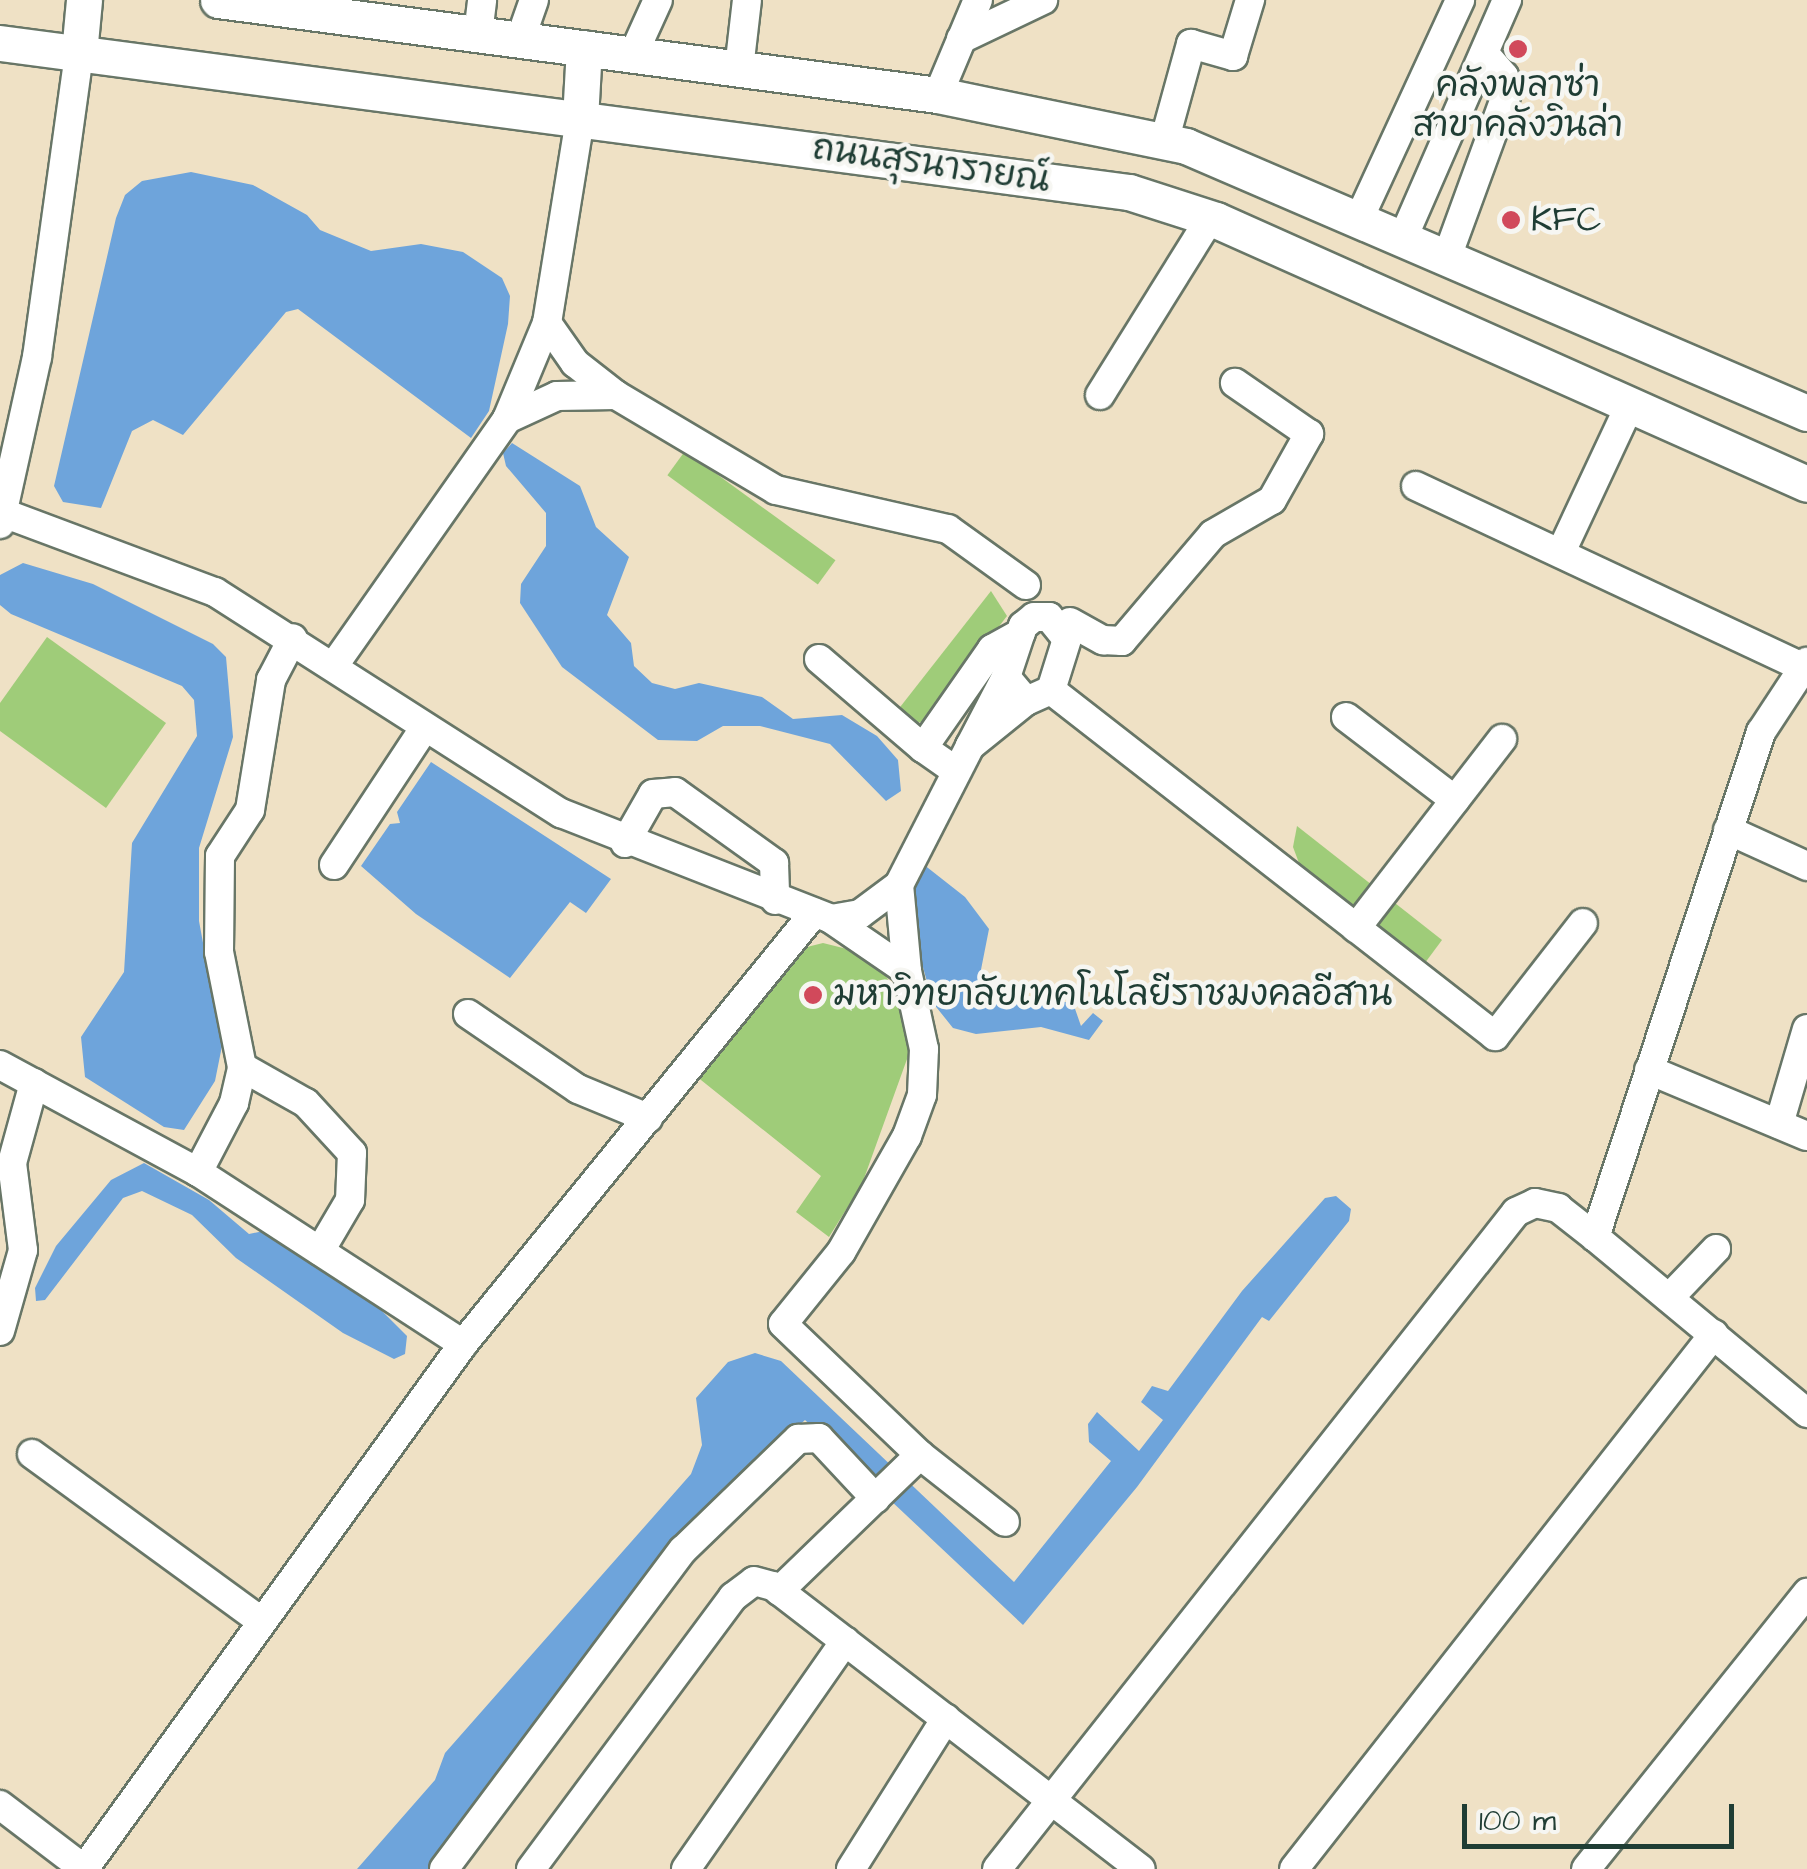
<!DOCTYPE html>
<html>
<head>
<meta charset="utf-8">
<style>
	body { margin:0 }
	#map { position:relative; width:1807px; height:1869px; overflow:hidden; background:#efe1c5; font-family:"Architects Daughter","Playpen Sans Thai",sans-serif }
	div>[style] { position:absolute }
	.green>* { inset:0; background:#9fcc79; transform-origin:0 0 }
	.water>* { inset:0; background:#6ea4db }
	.roads { filter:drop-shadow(2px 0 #687667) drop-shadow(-2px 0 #687667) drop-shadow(0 2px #687667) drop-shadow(0 -2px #687667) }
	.minor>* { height:28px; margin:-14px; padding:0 14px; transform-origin:14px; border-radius:14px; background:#fff }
	.major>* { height:35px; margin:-17.5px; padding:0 17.5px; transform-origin:17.5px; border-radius:17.5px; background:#fff }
	.dots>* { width:28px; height:28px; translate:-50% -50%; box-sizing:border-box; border:5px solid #f6f6f2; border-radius:50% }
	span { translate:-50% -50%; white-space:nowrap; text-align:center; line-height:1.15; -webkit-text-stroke:9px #f6f6f2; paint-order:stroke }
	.poi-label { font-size:35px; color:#1f3d34 }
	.left { translate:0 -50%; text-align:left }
	.street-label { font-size:35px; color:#1f3d34 }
	.scale { position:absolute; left:1462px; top:1804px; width:272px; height:45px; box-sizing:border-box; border:5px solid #1f3d34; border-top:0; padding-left:12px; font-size:30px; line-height:35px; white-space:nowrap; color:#1f3d34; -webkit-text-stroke:8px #f6f6f2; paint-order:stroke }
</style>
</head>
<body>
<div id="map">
	<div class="green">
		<div style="left:685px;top:451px;width:186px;height:30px;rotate:36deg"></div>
		<div style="clip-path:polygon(991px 591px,1007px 616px,927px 720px,915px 724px,897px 711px)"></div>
		<div style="clip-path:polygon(47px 637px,166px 723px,106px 808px,0 731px,0 703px)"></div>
		<div style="clip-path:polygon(1297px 826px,1442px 940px,1419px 971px,1302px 871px,1293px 847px)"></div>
		<div style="clip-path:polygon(823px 943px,855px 951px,882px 970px,903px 1003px,911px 1048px,862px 1184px,829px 1237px,796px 1212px,821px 1176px,696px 1076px,803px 948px)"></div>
	</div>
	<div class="water">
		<div style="clip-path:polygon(191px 172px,253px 185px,307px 215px,320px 230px,371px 251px,421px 244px,463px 252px,502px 278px,510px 296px,508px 324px,489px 411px,471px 438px,298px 309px,286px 312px,183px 435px,153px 420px,132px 431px,101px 508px,63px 502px,54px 486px,116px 218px,125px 195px,142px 181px)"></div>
		<div style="clip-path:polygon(512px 443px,580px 486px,596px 527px,629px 557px,607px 615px,631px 643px,634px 666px,652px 683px,675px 689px,699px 683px,762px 697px,793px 719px,842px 715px,877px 736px,898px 760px,901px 791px,886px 801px,830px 744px,760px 726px,723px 726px,697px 741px,658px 740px,562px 667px,520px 603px,521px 584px,546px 546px,546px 513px,506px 466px,503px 453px)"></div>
		<div style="clip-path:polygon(23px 563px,93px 584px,213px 644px,226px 657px,233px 737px,199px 848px,199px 921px,222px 1046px,215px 1081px,184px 1130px,164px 1127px,85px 1077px,81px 1037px,124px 972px,132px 843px,197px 736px,194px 700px,182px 686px,11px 614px,0 605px,0 575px)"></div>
		<div style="clip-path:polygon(431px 762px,611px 879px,586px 913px,570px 902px,510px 978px,416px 914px,361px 866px,390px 824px,400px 823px,397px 812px)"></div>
		<div style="clip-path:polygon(923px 864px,965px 897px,989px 929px,977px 990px,1073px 1003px,1081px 1026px,1093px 1013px,1103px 1021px,1089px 1040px,1041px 1027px,976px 1034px,953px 1028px,933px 1003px,917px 946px,914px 886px)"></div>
		<div style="clip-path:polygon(144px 1163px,209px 1200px,249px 1234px,264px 1231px,376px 1305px,407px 1336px,405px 1354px,394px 1359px,343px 1333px,236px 1258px,192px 1215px,142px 1191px,123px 1198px,45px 1300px,36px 1301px,35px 1288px,56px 1246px,111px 1180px)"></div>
		<div style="clip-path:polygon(1336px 1196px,1351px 1209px,1349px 1221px,1269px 1321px,1262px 1317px,1137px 1487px,1023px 1625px,805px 1420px,767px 1454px,432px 1869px,357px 1869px,435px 1780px,445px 1753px,691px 1474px,702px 1445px,696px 1398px,728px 1362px,755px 1353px,781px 1361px,1014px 1582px,1111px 1461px,1089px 1442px,1088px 1424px,1097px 1412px,1139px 1451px,1163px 1420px,1141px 1402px,1152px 1386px,1168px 1391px,1242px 1291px,1325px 1198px)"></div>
	</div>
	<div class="roads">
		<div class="minor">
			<div style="left:478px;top:34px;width:34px;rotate:-83deg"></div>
			<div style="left:961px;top:39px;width:91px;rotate:-25.4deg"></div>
			<div style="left:520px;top:40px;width:42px;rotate:-70.7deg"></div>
			<div style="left:633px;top:55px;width:60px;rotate:-65.6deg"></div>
			<div style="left:739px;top:69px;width:69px;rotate:-83.4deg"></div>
			<div style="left:938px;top:95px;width:103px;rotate:-67.2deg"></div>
			<div style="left:1164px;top:142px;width:102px;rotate:-74.6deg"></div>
			<div style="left:1191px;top:44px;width:44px;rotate:15.9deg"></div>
			<div style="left:1233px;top:56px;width:59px;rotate:-73.1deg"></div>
			<div style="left:1359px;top:219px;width:241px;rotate:-65.2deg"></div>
			<div style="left:1403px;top:238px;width:260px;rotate:-66.4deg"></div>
			<div style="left:1447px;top:257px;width:175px;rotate:-69.9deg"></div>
			<div style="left:1507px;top:93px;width:17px;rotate:-100deg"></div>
			<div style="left:1504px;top:76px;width:30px;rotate:-131deg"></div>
			<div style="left:547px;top:323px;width:49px;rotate:55deg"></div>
			<div style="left:575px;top:363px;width:52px;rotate:38deg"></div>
			<div style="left:616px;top:395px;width:186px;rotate:30.7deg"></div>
			<div style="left:776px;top:490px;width:176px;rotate:12.8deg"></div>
			<div style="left:948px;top:529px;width:96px;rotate:35.7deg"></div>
			<div style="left:1100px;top:395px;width:208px;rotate:-58.1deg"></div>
			<div style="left:507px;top:419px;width:55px;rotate:-24.7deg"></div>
			<div style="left:557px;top:396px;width:59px;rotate:-1deg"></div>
			<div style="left:1416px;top:486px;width:427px;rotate:25.1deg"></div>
			<div style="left:6px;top:514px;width:223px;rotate:20.5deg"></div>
			<div style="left:215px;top:592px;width:411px;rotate:32.6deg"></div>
			<div style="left:561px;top:813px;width:288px;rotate:21.4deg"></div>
			<div style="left:0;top:524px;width:171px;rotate:-77.5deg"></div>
			<div style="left:37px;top:357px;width:307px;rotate:-82.1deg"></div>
			<div style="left:1562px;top:550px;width:160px;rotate:-64.9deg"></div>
			<div style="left:1034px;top:617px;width:15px"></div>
			<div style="left:1049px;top:617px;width:28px;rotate:51deg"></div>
			<div style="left:1067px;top:639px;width:53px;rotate:107.4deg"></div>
			<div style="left:1051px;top:690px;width:27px;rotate:156deg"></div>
			<div style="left:1026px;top:701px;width:31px;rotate:-130deg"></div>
			<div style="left:1006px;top:677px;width:54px;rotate:-71.6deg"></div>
			<div style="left:1023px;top:626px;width:14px;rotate:-39deg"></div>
			<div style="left:1070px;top:622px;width:38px;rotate:29deg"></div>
			<div style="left:1103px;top:640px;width:19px;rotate:3deg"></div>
			<div style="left:1122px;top:641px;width:140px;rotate:-49.6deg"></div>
			<div style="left:1213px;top:534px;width:68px;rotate:-30deg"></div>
			<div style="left:1272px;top:500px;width:76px;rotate:-60.7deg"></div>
			<div style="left:1309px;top:434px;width:90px;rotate:-145.4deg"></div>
			<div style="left:819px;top:659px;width:137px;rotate:40.6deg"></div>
			<div style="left:335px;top:664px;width:299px;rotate:-54.9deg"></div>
			<div style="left:507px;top:419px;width:104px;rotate:-67.4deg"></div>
			<div style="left:547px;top:323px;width:207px;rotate:-80.8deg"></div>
			<div style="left:1006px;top:677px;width:78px;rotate:117.6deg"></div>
			<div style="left:970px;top:746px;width:72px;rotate:-38.8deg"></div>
			<div style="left:1051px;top:690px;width:563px;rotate:37.93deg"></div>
			<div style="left:1495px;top:1036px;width:143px;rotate:-52.1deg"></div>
			<div style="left:1346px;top:717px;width:137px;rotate:37.3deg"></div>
			<div style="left:956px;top:771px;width:40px;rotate:-145.1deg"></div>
			<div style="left:923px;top:748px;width:121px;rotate:-55.1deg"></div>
			<div style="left:992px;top:649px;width:33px;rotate:-29deg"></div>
			<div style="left:1728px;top:830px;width:87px;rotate:24.5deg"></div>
			<div style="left:625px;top:843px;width:56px;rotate:-60.3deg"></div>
			<div style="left:653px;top:794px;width:22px;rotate:-5deg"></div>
			<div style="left:675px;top:792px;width:122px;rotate:35.6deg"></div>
			<div style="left:774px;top:863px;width:37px;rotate:88deg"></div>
			<div style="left:334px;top:865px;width:165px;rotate:-56.6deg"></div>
			<div style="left:899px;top:885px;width:49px;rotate:143.4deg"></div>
			<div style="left:860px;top:914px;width:29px;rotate:170deg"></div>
			<div style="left:831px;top:919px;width:92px;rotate:34.4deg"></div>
			<div style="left:907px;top:971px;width:86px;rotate:-95.3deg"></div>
			<div style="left:899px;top:885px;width:156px;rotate:-62.9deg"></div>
			<div style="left:1356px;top:928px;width:239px;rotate:-52.3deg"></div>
			<div style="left:907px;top:971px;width:80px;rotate:77.7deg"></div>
			<div style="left:924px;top:1049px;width:46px;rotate:92.5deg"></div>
			<div style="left:922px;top:1095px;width:44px;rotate:110.1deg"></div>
			<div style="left:907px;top:1136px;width:133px;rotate:119.6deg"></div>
			<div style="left:841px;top:1252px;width:92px;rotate:128.9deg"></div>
			<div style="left:783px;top:1324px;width:190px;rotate:43.7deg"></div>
			<div style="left:920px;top:1455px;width:108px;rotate:38.2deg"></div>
			<div style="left:468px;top:1014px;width:133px;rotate:34.3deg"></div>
			<div style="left:578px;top:1089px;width:76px;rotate:22.5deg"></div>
			<div style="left:0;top:1065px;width:225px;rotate:28.4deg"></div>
			<div style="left:198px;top:1172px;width:316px;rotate:33deg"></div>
			<div style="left:242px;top:1067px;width:73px;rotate:29.4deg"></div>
			<div style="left:306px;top:1103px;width:68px;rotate:47.4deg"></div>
			<div style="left:352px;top:1153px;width:47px;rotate:92.4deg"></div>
			<div style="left:350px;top:1200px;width:59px;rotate:120.5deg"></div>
			<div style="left:1649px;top:1070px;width:171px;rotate:22.7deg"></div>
			<div style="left:1779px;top:1124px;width:99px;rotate:-73.6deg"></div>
			<div style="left:198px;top:1172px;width:78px;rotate:-62.4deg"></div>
			<div style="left:234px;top:1103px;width:37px;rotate:-77deg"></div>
			<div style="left:242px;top:1067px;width:117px;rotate:-101.3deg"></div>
			<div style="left:219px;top:952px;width:96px;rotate:-89.4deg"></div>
			<div style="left:220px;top:856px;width:55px;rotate:-56.9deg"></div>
			<div style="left:250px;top:810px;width:132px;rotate:-80.8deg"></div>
			<div style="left:271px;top:680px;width:47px;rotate:-62.4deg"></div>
			<div style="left:1595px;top:1237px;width:276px;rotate:39.7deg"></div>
			<div style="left:1669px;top:1298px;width:68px;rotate:-46.2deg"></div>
			<div style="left:0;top:1331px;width:84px;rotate:-74.1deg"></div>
			<div style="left:23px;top:1250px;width:88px;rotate:-97.2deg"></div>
			<div style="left:12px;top:1163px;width:83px;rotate:-74.6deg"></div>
			<div style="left:32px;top:1454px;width:283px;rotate:36.1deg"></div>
			<div style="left:779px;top:1591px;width:196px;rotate:-44deg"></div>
			<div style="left:0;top:1805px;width:106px;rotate:37.3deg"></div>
			<div style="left:84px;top:1869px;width:648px;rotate:-54.17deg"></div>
			<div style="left:463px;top:1344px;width:556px;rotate:-50.84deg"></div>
			<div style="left:444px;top:1869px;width:399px;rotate:-53.2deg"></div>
			<div style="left:683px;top:1550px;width:160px;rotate:-44deg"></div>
			<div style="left:798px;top:1439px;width:21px;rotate:-3deg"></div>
			<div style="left:819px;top:1438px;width:83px;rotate:46.9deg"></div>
			<div style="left:531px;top:1869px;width:339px;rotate:-53.4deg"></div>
			<div style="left:733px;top:1597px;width:26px;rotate:-37deg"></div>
			<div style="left:754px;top:1581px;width:20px;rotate:15deg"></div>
			<div style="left:773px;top:1586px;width:464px;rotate:37.6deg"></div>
			<div style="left:686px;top:1869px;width:278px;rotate:-55.1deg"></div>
			<div style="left:851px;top:1869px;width:178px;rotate:-57.8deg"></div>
			<div style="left:997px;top:1869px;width:837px;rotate:-51.69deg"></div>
			<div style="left:1516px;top:1212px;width:21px;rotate:-25deg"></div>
			<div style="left:1535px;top:1203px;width:24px;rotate:12deg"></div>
			<div style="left:1558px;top:1208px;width:47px;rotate:38.1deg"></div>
			<div style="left:1595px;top:1237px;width:532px;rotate:-71.8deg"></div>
			<div style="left:1761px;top:732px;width:84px;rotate:-56.7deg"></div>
			<div style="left:1294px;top:1869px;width:680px;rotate:-51.87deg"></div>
			<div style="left:1586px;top:1869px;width:354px;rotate:-51.3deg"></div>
		</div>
		<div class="major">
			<div style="left:218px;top:0;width:726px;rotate:7.52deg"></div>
			<div style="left:938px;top:95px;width:253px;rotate:11.6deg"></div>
			<div style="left:1186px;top:146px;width:676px;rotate:23.27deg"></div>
			<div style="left:0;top:43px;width:1139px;rotate:7.52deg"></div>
			<div style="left:1129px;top:192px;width:91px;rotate:17.8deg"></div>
			<div style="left:1216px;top:220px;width:647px;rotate:24.07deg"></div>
			<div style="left:79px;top:53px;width:53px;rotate:-84.6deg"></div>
			<div style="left:580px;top:119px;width:71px;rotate:-86.8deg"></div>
		</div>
	</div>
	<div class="dots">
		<div style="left:1518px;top:49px;background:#d1495b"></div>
		<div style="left:1511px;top:220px;background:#d1495b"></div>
		<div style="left:813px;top:995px;background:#d1495b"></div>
	</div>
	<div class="poi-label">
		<span style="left:1518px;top:106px">คลังพลาซ่า<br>สาขาคลังวินล่า</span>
		<span class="left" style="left:1531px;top:220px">KFC</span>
		<span class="left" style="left:833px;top:995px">มหาวิทยาลัยเทคโนโลยีราชมงคลอีสาน</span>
	</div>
	<div class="street-label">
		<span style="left:931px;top:165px;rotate:8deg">ถนนสุรนารายณ์</span>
	</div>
	<div class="scale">100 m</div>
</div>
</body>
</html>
